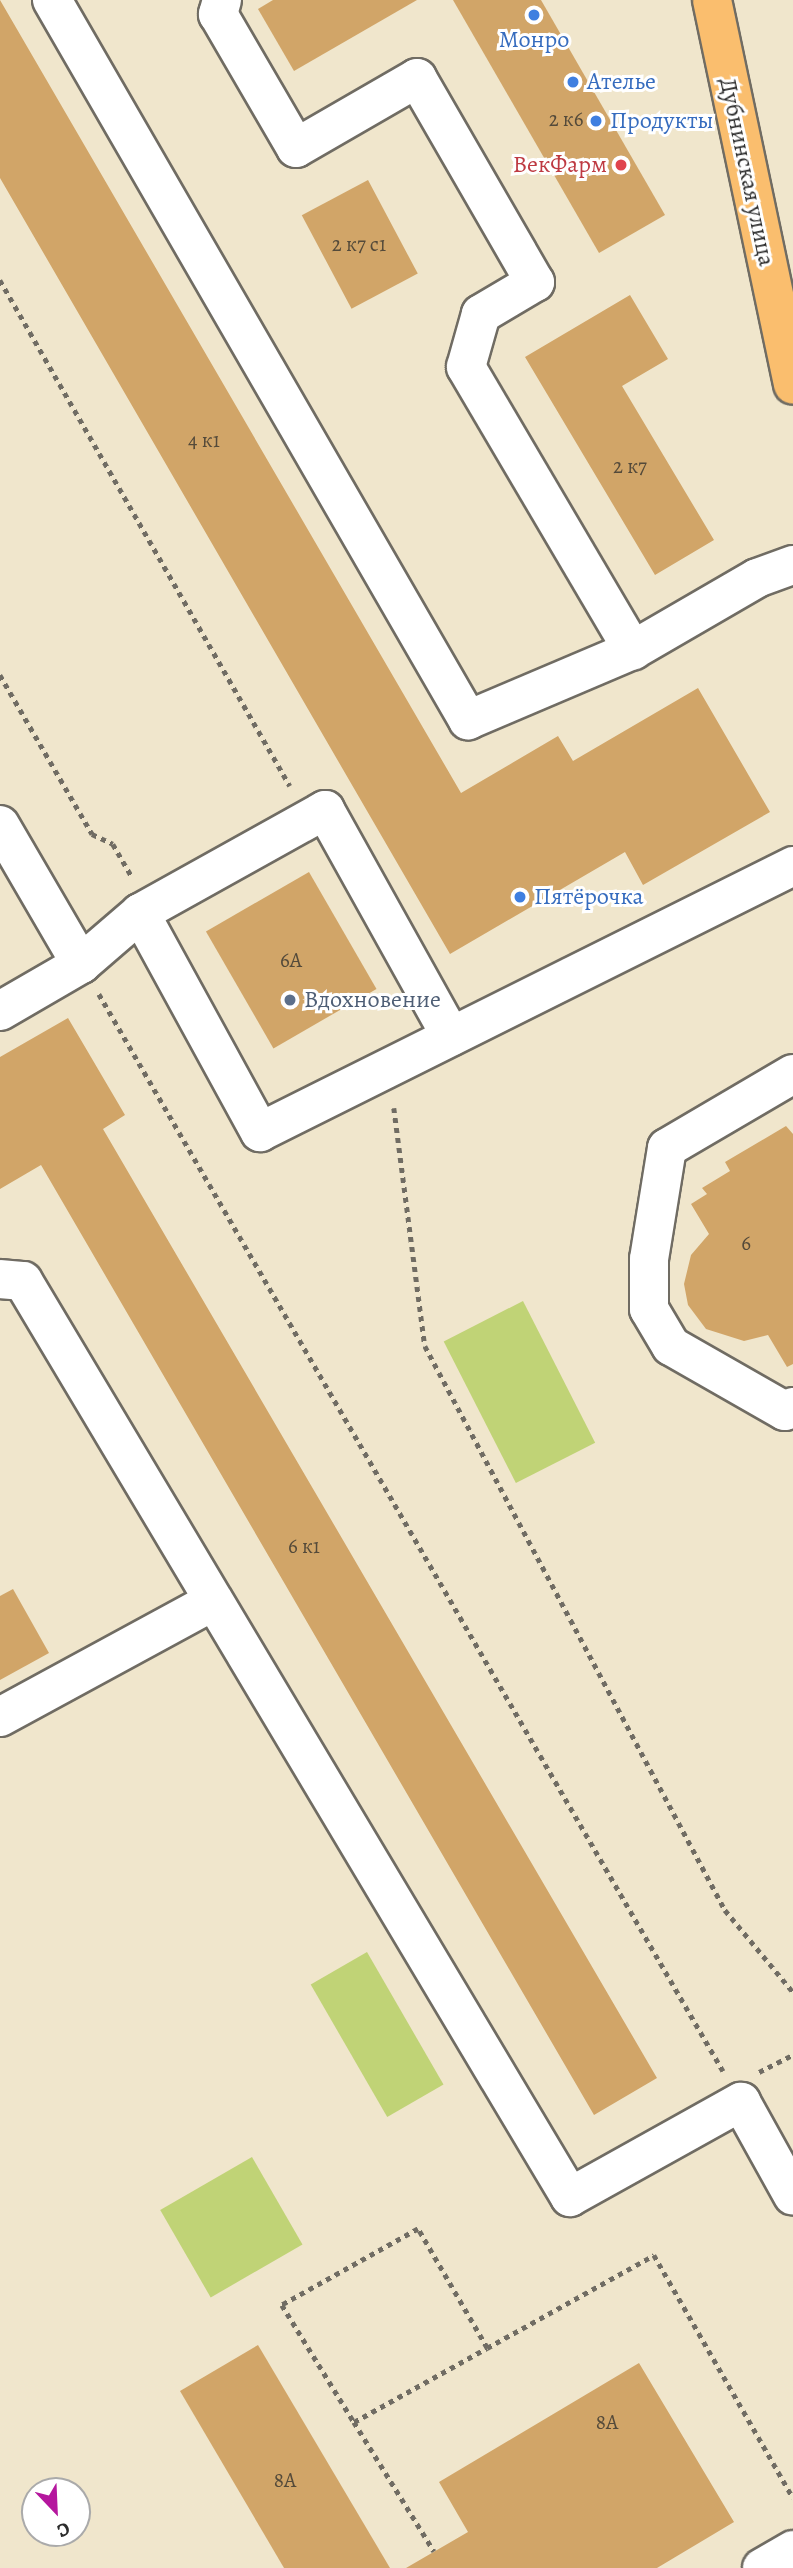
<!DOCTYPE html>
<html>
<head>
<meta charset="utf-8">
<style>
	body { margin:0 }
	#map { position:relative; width:793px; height:2568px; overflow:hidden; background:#f0e6cc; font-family:Alegreya,serif }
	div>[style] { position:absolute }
	.green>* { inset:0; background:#c0d376; transform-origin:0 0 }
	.building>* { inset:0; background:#d1a568; transform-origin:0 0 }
	.path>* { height:4.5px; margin-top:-2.25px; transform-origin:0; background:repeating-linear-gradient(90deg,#706c63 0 5px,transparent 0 10px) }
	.roads { filter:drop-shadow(2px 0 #706c63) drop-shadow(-2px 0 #706c63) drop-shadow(0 2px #706c63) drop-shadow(0 -2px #706c63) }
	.minor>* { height:38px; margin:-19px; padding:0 19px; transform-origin:19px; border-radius:19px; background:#fff }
	.major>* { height:38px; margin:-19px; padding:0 19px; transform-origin:19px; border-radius:19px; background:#fabe6e }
	.dots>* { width:19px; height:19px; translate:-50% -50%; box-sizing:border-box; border:4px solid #fff; border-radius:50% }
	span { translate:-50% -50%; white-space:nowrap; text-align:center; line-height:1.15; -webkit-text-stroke:6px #fff; paint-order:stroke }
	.number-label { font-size:21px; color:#544a3a }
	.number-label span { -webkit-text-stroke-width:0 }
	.shop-label { font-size:24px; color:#366cbe }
	.left { translate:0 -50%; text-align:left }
	.health-label { font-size:24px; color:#be3a42 }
	.right { translate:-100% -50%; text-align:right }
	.street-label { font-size:24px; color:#2b2b2b }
	.service-label { font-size:24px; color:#4e5e75 }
	.north { position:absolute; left:21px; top:2477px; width:70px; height:70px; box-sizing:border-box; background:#fff; border:2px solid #aaa; border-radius:50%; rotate:157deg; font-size:19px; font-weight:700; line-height:28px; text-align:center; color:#2b2b2b }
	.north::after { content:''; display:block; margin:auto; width:24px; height:32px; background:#b5179e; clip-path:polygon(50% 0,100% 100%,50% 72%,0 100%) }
</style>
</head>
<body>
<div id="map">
	<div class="green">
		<div style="left:523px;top:1301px;width:159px;height:89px;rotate:63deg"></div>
		<div style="left:367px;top:1952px;width:153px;height:65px;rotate:60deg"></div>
		<div style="left:252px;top:2157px;width:101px;height:106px;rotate:60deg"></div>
	</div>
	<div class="building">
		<div style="clip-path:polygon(0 0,461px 793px,558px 736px,573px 761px,698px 688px,770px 812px,643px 885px,625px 852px,450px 954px,0 178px)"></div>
		<div style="clip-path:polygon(273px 0,417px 0,294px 71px,258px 9px)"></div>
		<div style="clip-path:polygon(453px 0,541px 0,665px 215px,599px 253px)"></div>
		<div style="left:368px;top:180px;width:106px;height:75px;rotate:62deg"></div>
		<div style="clip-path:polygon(630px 295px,668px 359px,622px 386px,714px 540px,655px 575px,525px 357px)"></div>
		<div style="left:309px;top:872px;width:135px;height:119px;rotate:60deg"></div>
		<div style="clip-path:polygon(68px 1018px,125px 1115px,103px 1129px,657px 2078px,594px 2115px,41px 1165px,0 1189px,0 1057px)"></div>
		<div style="clip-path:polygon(786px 1126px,793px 1134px,793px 1364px,787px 1367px,768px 1335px,744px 1341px,706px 1329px,688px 1305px,684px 1284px,691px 1255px,709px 1234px,691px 1204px,707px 1194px,702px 1188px,730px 1171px,725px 1162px)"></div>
		<div style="clip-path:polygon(13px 1589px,49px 1653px,0 1680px,0 1596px)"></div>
		<div style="clip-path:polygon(258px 2345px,390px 2568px,284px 2568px,180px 2391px)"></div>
		<div style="clip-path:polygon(639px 2363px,734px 2522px,657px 2568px,406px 2568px,468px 2532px,439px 2482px)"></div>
	</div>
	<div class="path">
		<div style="left:0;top:280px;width:583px;rotate:60.18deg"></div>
		<div style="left:0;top:675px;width:184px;rotate:59.9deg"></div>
		<div style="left:92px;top:834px;width:23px;rotate:25deg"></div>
		<div style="left:113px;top:844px;width:38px;rotate:60deg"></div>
		<div style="left:99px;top:994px;width:1245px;rotate:59.91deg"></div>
		<div style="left:394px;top:1108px;width:240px;rotate:82.6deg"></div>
		<div style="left:425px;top:1346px;width:639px;rotate:61.99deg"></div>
		<div style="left:725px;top:1910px;width:107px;rotate:50.3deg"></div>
		<div style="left:759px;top:2072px;width:38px;rotate:-27deg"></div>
		<div style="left:487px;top:2348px;width:138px;rotate:-120.1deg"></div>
		<div style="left:418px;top:2229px;width:156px;rotate:150.8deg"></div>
		<div style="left:282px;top:2305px;width:137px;rotate:58.4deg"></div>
		<div style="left:354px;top:2422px;width:152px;rotate:-29.1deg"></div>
		<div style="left:487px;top:2348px;width:191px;rotate:-29.1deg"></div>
		<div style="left:654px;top:2255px;width:280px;rotate:60.2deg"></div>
		<div style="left:354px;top:2422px;width:152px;rotate:58.2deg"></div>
	</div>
	<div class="roads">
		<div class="minor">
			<div style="left:52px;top:0;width:832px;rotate:59.98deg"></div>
			<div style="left:468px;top:720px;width:179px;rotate:-23deg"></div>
			<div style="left:633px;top:650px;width:143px;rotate:-30.1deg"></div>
			<div style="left:757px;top:578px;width:38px;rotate:-20deg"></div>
			<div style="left:222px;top:0;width:15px;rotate:106deg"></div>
			<div style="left:218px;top:14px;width:155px;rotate:59.8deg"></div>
			<div style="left:296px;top:148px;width:140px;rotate:-30deg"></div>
			<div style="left:417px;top:78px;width:236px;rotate:60deg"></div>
			<div style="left:535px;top:282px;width:63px;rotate:149.3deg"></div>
			<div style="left:481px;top:314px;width:55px;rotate:105.8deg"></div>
			<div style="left:466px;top:367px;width:329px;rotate:59.5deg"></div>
			<div style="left:0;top:825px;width:161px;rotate:59.8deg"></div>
			<div style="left:140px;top:913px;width:250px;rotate:61.3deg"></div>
			<div style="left:260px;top:1132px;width:596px;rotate:-26.52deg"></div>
			<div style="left:0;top:1011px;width:94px;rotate:-30.1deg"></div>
			<div style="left:81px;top:964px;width:78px;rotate:-40.8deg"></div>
			<div style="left:140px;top:913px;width:212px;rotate:-29.1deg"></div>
			<div style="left:325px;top:810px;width:259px;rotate:60.9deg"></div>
			<div style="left:793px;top:1074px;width:146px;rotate:149.6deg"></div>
			<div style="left:667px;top:1148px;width:112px;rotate:99.2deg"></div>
			<div style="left:649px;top:1259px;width:50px;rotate:90deg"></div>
			<div style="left:649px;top:1309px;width:43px;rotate:59.3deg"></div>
			<div style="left:671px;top:1346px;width:131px;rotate:29.7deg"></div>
			<div style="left:785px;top:1411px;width:9px;rotate:-27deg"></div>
			<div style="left:0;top:1279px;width:23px;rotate:5deg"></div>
			<div style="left:23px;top:1281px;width:1067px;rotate:59.16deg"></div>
			<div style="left:570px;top:2197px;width:196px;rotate:-29.1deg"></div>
			<div style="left:741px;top:2102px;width:107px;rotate:61deg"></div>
			<div style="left:0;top:1717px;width:243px;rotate:-28.5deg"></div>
			<div style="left:762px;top:2568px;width:36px;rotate:-30deg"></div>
		</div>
		<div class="major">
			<div style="left:712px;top:0;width:393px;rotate:78.1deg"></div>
		</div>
	</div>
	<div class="dots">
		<div style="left:534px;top:15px;background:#3f7fe0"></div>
		<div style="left:573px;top:82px;background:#3f7fe0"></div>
		<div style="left:596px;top:121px;background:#3f7fe0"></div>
		<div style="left:621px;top:165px;background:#e0444e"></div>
		<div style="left:520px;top:897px;background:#3f7fe0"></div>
		<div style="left:290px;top:1000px;background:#5c6f8a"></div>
	</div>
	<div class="number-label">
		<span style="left:566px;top:119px">2 к6</span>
		<span style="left:359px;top:244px">2 к7 с1</span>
		<span style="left:204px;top:440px">4 к1</span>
		<span style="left:630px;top:466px">2 к7</span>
		<span style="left:291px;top:960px">6А</span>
		<span style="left:746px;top:1243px">6</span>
		<span style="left:304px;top:1546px">6 к1</span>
		<span style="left:607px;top:2422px">8А</span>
		<span style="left:285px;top:2480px">8А</span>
	</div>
	<div class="shop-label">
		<span style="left:534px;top:40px">Монро</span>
		<span class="left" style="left:587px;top:82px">Ателье</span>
		<span class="left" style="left:610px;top:121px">Продукты</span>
		<span class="left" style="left:534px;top:897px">Пятёрочка</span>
	</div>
	<div class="health-label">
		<span class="right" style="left:607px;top:165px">ВекФарм</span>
	</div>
	<div class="street-label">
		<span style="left:747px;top:172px;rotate:78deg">Дубнинская улица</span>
	</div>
	<div class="service-label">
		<span class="left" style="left:304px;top:1000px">Вдохновение</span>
	</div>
	<div class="north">С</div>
</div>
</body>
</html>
